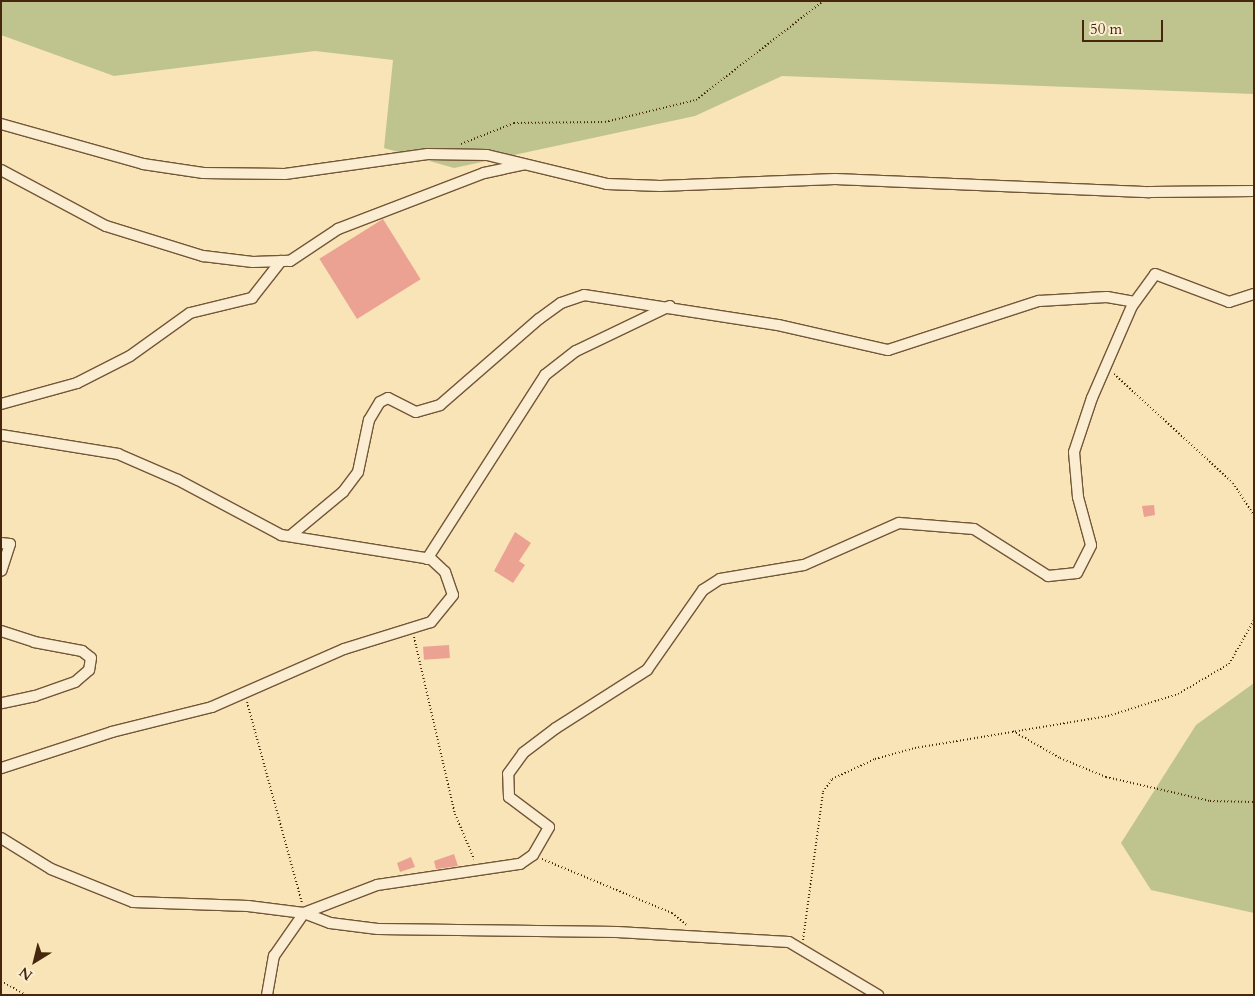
<!DOCTYPE html>
<html>
<head>
<meta charset="utf-8">
<style>
	body { margin:0 }
	#map { position:relative; width:1255px; height:996px; overflow:hidden; background:#f9e4b8; font-family:Cardo,serif }
	div>[style] { position:absolute }
	.green>* { inset:0; background:#bfc48e }
	.building>* { inset:0; background:#eba292; transform-origin:0 0 }
	.path>* { height:2px; margin-top:-1px; transform-origin:0; background:repeating-linear-gradient(90deg,#46270d 0 1px,transparent 0 3.5px) }
	.roads { filter:drop-shadow(1px 0 #735638) drop-shadow(-1px 0 #735638) drop-shadow(0 1px #735638) drop-shadow(0 -1px #735638) }
	.minor>* { height:10px; margin:-5px; padding:0 5px; transform-origin:5px; border-radius:5px; background:#fbedd1 }
	span { translate:-50% -50%; white-space:nowrap; text-align:center; line-height:1.15; -webkit-text-stroke:5px #fbedd1; paint-order:stroke }
	.frame { position:absolute; inset:0; border:2px solid #46270d; pointer-events:none }
	.north { position:absolute; left:10px; top:936px; width:50px; height:50px; -webkit-text-stroke:4px #fbedd1; paint-order:stroke; rotate:216deg; font-size:14px; font-weight:700; line-height:20px; text-align:center; color:#46270d }
	.north::after { content:''; display:block; margin:auto; width:18px; height:22px; background:#46270d; clip-path:polygon(50% 0,100% 100%,50% 72%,0 100%) }
	.scale { position:absolute; left:1082px; top:20px; width:81px; height:22px; box-sizing:border-box; border:2px solid #46270d; border-top:0; padding-left:6px; font-size:15px; line-height:18px; white-space:nowrap; color:#46270d; -webkit-text-stroke:4px #fbedd1; paint-order:stroke }
</style>
</head>
<body>
<div id="map">
	<div class="green">
		<div style="clip-path:polygon(1px 1px,1254px 1px,1254px 94px,782px 76px,695px 116px,454px 168px,384px 148px,393px 60px,315px 51px,114px 76px,1px 35px)"></div>
		<div style="clip-path:polygon(1254px 683px,1254px 913px,1151px 890px,1121px 843px,1196px 725px)"></div>
	</div>
	<div class="building">
		<div style="left:383px;top:219px;width:71px;height:75px;rotate:58deg"></div>
		<div style="clip-path:polygon(1154px 505px,1155px 515px,1144px 517px,1142px 506px)"></div>
		<div style="clip-path:polygon(515px 532px,531px 543px,519px 561px,525px 565px,513px 583px,494px 571px)"></div>
		<div style="left:449px;top:645px;width:13px;height:26px;rotate:86deg"></div>
		<div style="clip-path:polygon(454px 854px,458px 866px,436px 869px,434px 861px)"></div>
		<div style="clip-path:polygon(411px 857px,415px 867px,400px 872px,397px 863px)"></div>
	</div>
	<div class="path">
		<div style="left:461px;top:144px;width:57px;rotate:-21.6deg"></div>
		<div style="left:514px;top:123px;width:91px;rotate:-0.6deg"></div>
		<div style="left:605px;top:122px;width:94px;rotate:-13.6deg"></div>
		<div style="left:696px;top:100px;width:161px;rotate:-37.9deg"></div>
		<div style="left:1114px;top:374px;width:161px;rotate:42.5deg"></div>
		<div style="left:1233px;top:483px;width:38px;rotate:57deg"></div>
		<div style="left:414px;top:637px;width:182px;rotate:77deg"></div>
		<div style="left:455px;top:814px;width:49px;rotate:67.1deg"></div>
		<div style="left:247px;top:702px;width:208px;rotate:74.7deg"></div>
		<div style="left:1013px;top:731px;width:54px;rotate:29.9deg"></div>
		<div style="left:1060px;top:758px;width:50px;rotate:22.4deg"></div>
		<div style="left:1106px;top:777px;width:107px;rotate:13deg"></div>
		<div style="left:1210px;top:801px;width:44px;rotate:1.3deg"></div>
		<div style="left:542px;top:859px;width:141px;rotate:22.6deg"></div>
		<div style="left:672px;top:913px;width:19px;rotate:39deg"></div>
		<div style="left:803px;top:940px;width:149px;rotate:-82.3deg"></div>
		<div style="left:823px;top:792px;width:16px;rotate:-55deg"></div>
		<div style="left:832px;top:779px;width:47px;rotate:-24.9deg"></div>
		<div style="left:875px;top:759px;width:41px;rotate:-15.4deg"></div>
		<div style="left:915px;top:748px;width:196px;rotate:-9.4deg"></div>
		<div style="left:1108px;top:716px;width:73px;rotate:-17.4deg"></div>
		<div style="left:1178px;top:694px;width:59px;rotate:-30.5deg"></div>
		<div style="left:1229px;top:664px;width:51px;rotate:-60.4deg"></div>
		<div style="left:1px;top:981px;width:29px;rotate:29deg"></div>
	</div>
	<div class="roads">
		<div class="minor">
			<div style="left:1px;top:124px;width:148px;rotate:15.7deg"></div>
			<div style="left:143px;top:164px;width:61px;rotate:8.5deg"></div>
			<div style="left:203px;top:173px;width:82px;rotate:0.7deg"></div>
			<div style="left:285px;top:174px;width:144px;rotate:-8deg"></div>
			<div style="left:428px;top:154px;width:59px;rotate:1deg"></div>
			<div style="left:487px;top:155px;width:123px;rotate:13.6deg"></div>
			<div style="left:607px;top:184px;width:53px;rotate:2.2deg"></div>
			<div style="left:660px;top:186px;width:175px;rotate:-2.3deg"></div>
			<div style="left:835px;top:179px;width:315px;rotate:2.4deg"></div>
			<div style="left:1150px;top:192px;width:104px;rotate:-0.6deg"></div>
			<div style="left:1px;top:170px;width:119px;rotate:28.1deg"></div>
			<div style="left:106px;top:226px;width:102px;rotate:17.2deg"></div>
			<div style="left:203px;top:256px;width:50px;rotate:6.8deg"></div>
			<div style="left:253px;top:262px;width:37px;rotate:-2deg"></div>
			<div style="left:290px;top:261px;width:58px;rotate:-33.7deg"></div>
			<div style="left:338px;top:229px;width:156px;rotate:-21deg"></div>
			<div style="left:484px;top:173px;width:40px;rotate:-12deg"></div>
			<div style="left:1px;top:404px;width:79px;rotate:-15.4deg"></div>
			<div style="left:77px;top:383px;width:59px;rotate:-27deg"></div>
			<div style="left:130px;top:356px;width:74px;rotate:-35.6deg"></div>
			<div style="left:190px;top:313px;width:64px;rotate:-13.6deg"></div>
			<div style="left:252px;top:298px;width:47px;rotate:-51.9deg"></div>
			<div style="left:1px;top:435px;width:119px;rotate:9.2deg"></div>
			<div style="left:118px;top:454px;width:65px;rotate:23.4deg"></div>
			<div style="left:178px;top:480px;width:117px;rotate:28.1deg"></div>
			<div style="left:281px;top:535px;width:152px;rotate:9.1deg"></div>
			<div style="left:431px;top:559px;width:19px;rotate:43deg"></div>
			<div style="left:445px;top:572px;width:24px;rotate:71deg"></div>
			<div style="left:453px;top:595px;width:35px;rotate:129deg"></div>
			<div style="left:431px;top:622px;width:91px;rotate:162.8deg"></div>
			<div style="left:344px;top:649px;width:144px;rotate:156.3deg"></div>
			<div style="left:212px;top:707px;width:103px;rotate:166deg"></div>
			<div style="left:112px;top:732px;width:117px;rotate:162deg"></div>
			<div style="left:290px;top:536px;width:69px;rotate:-39.7deg"></div>
			<div style="left:343px;top:492px;width:25px;rotate:-53deg"></div>
			<div style="left:358px;top:472px;width:53px;rotate:-78.1deg"></div>
			<div style="left:369px;top:420px;width:21px;rotate:-59deg"></div>
			<div style="left:380px;top:402px;width:9px;rotate:-27deg"></div>
			<div style="left:388px;top:398px;width:31px;rotate:27deg"></div>
			<div style="left:416px;top:412px;width:25px;rotate:-16deg"></div>
			<div style="left:440px;top:405px;width:131px;rotate:-41deg"></div>
			<div style="left:539px;top:319px;width:27px;rotate:-36deg"></div>
			<div style="left:561px;top:303px;width:24px;rotate:-19deg"></div>
			<div style="left:584px;top:295px;width:196px;rotate:8.8deg"></div>
			<div style="left:778px;top:325px;width:113px;rotate:12.8deg"></div>
			<div style="left:888px;top:350px;width:159px;rotate:-18deg"></div>
			<div style="left:1039px;top:301px;width:68px;rotate:-3.4deg"></div>
			<div style="left:1107px;top:297px;width:28px;rotate:10deg"></div>
			<div style="left:1px;top:543px;width:9px;rotate:6deg"></div>
			<div style="left:10px;top:544px;width:28px;rotate:108deg"></div>
			<div style="left:427px;top:559px;width:219px;rotate:-57.3deg"></div>
			<div style="left:545px;top:375px;width:39px;rotate:-38deg"></div>
			<div style="left:576px;top:351px;width:104px;rotate:-25.6deg"></div>
			<div style="left:1px;top:631px;width:35px;rotate:18deg"></div>
			<div style="left:34px;top:642px;width:49px;rotate:10.6deg"></div>
			<div style="left:82px;top:651px;width:11px;rotate:38deg"></div>
			<div style="left:91px;top:658px;width:12px;rotate:99deg"></div>
			<div style="left:89px;top:670px;width:18px;rotate:139deg"></div>
			<div style="left:75px;top:682px;width:42px;rotate:160.7deg"></div>
			<div style="left:35px;top:696px;width:35px;rotate:168deg"></div>
			<div style="left:1px;top:838px;width:59px;rotate:31.8deg"></div>
			<div style="left:51px;top:869px;width:88px;rotate:21.9deg"></div>
			<div style="left:133px;top:902px;width:115px;rotate:2deg"></div>
			<div style="left:248px;top:906px;width:56px;rotate:7.1deg"></div>
			<div style="left:304px;top:913px;width:78px;rotate:-21deg"></div>
			<div style="left:377px;top:885px;width:145px;rotate:-8.4deg"></div>
			<div style="left:520px;top:864px;width:16px;rotate:-35deg"></div>
			<div style="left:533px;top:855px;width:32px;rotate:-60deg"></div>
			<div style="left:549px;top:827px;width:50px;rotate:-143.1deg"></div>
			<div style="left:509px;top:797px;width:23px;rotate:-92deg"></div>
			<div style="left:508px;top:774px;width:26px;rotate:-54deg"></div>
			<div style="left:523px;top:753px;width:41px;rotate:-37.1deg"></div>
			<div style="left:556px;top:728px;width:108px;rotate:-32.5deg"></div>
			<div style="left:647px;top:670px;width:98px;rotate:-55deg"></div>
			<div style="left:703px;top:590px;width:20px;rotate:-33deg"></div>
			<div style="left:720px;top:579px;width:85px;rotate:-9.5deg"></div>
			<div style="left:804px;top:565px;width:104px;rotate:-23.9deg"></div>
			<div style="left:899px;top:523px;width:75px;rotate:4.6deg"></div>
			<div style="left:974px;top:529px;width:88px;rotate:32.4deg"></div>
			<div style="left:1048px;top:576px;width:29px;rotate:-6deg"></div>
			<div style="left:1077px;top:573px;width:31px;rotate:-63deg"></div>
			<div style="left:1091px;top:545px;width:50px;rotate:-105.2deg"></div>
			<div style="left:1078px;top:497px;width:45px;rotate:-95.1deg"></div>
			<div style="left:1074px;top:452px;width:57px;rotate:-71.6deg"></div>
			<div style="left:1092px;top:398px;width:100px;rotate:-66.5deg"></div>
			<div style="left:1132px;top:306px;width:39px;rotate:-54deg"></div>
			<div style="left:1155px;top:274px;width:79px;rotate:20.7deg"></div>
			<div style="left:1229px;top:302px;width:26px;rotate:-18deg"></div>
			<div style="left:304px;top:913px;width:28px;rotate:21deg"></div>
			<div style="left:330px;top:923px;width:48px;rotate:7.1deg"></div>
			<div style="left:378px;top:929px;width:239px;rotate:0.7deg"></div>
			<div style="left:617px;top:932px;width:172px;rotate:3.3deg"></div>
			<div style="left:789px;top:942px;width:104px;rotate:30.8deg"></div>
			<div style="left:267px;top:995px;width:40px;rotate:-80deg"></div>
			<div style="left:274px;top:956px;width:52px;rotate:-55.1deg"></div>
		</div>
	</div>
	<div class="frame"></div>
	<div class="north">N</div>
	<div class="scale">50 m</div>
</div>
</body>
</html>
